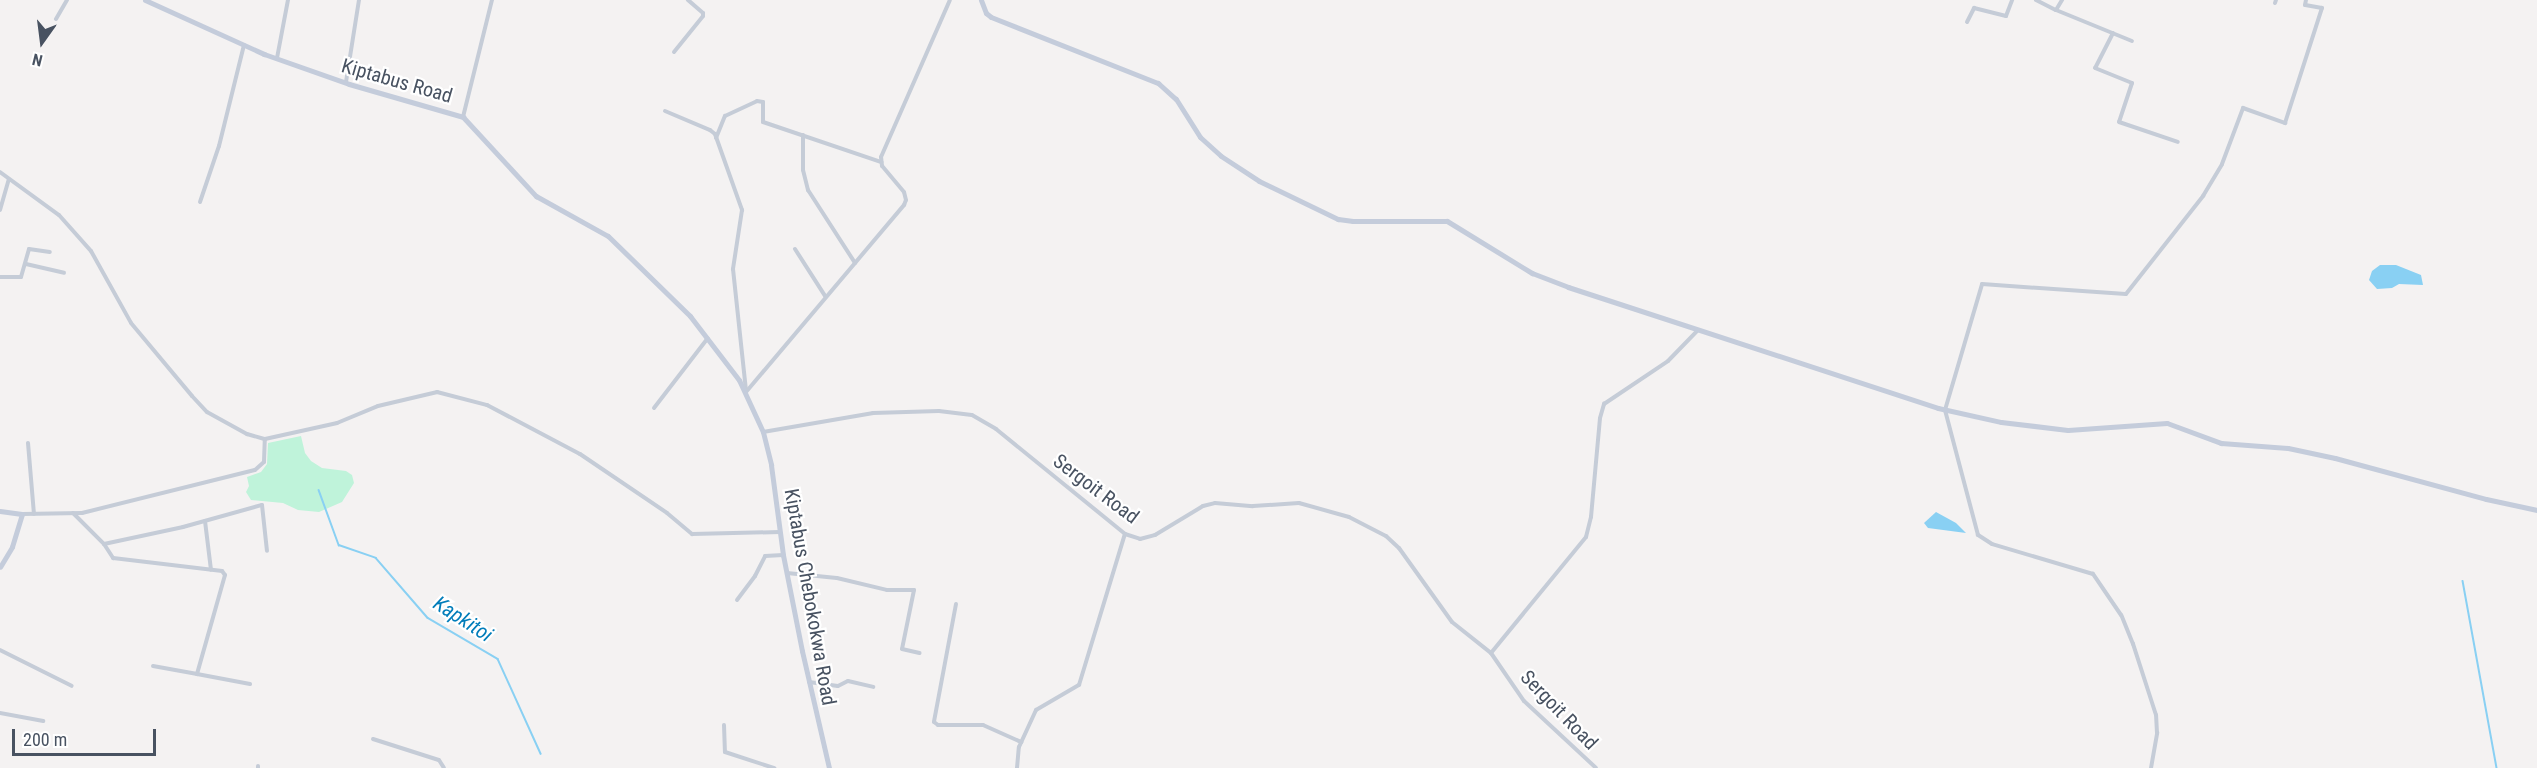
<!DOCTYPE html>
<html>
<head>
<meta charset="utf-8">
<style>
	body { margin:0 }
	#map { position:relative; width:2537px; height:768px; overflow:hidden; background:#f4f2f2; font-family:"Roboto Condensed",sans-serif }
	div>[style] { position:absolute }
	.green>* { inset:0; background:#bff3da }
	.water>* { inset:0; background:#89d0f3 }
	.stream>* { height:1.5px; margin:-0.75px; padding:0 0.75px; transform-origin:0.75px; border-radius:0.75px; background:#89d0f3 }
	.street>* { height:4px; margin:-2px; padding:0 2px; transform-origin:2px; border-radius:2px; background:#c5ccd7 }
	.secondary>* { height:5px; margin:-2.5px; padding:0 2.5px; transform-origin:2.5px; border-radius:2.5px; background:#c4ccdb }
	span { translate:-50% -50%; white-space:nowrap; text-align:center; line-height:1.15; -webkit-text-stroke:4.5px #fff; paint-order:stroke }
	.street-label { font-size:20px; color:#485261 }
	.water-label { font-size:21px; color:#027dba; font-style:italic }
	.north { position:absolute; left:12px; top:12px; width:60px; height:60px; -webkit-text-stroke:4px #fff; paint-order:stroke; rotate:194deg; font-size:16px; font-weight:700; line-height:24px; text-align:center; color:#485261 }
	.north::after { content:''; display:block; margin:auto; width:21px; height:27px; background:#485261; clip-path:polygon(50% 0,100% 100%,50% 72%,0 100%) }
	.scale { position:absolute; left:12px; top:729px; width:144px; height:27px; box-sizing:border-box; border:3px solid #485261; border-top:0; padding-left:8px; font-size:18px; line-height:21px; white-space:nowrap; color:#485261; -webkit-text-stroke:4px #fff; paint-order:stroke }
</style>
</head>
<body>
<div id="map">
	<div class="green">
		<div style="clip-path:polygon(301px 436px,305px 453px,311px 461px,322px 468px,346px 471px,352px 475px,354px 483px,342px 502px,319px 512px,298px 510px,283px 503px,251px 500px,246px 492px,249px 486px,247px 477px,261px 472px,267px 464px,268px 443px)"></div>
	</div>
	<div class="water">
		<div style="clip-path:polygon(2380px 265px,2396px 265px,2421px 275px,2423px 285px,2399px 284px,2392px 288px,2377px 289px,2369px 280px,2372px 271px)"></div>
		<div style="clip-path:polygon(1936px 512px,1956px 523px,1966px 533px,1928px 528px,1924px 523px)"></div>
	</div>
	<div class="stream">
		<div style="left:319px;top:490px;width:59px;rotate:70deg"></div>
		<div style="left:339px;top:545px;width:39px;rotate:19deg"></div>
		<div style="left:376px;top:558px;width:79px;rotate:49.1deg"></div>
		<div style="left:428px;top:618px;width:81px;rotate:30.4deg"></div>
		<div style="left:498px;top:659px;width:104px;rotate:65.6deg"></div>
		<div style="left:2463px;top:581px;width:190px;rotate:79.7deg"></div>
	</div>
	<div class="street">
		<div style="left:2036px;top:0;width:22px;rotate:27deg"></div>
		<div style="left:2056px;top:10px;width:12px;rotate:-59deg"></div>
		<div style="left:2275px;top:3px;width:3px;rotate:-72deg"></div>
		<div style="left:2056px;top:10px;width:82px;rotate:22.2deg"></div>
		<div style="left:56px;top:19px;width:22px;rotate:-60deg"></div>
		<div style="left:1967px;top:22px;width:16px;rotate:-63deg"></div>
		<div style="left:1974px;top:8px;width:33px;rotate:14deg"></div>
		<div style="left:2006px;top:16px;width:17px;rotate:-69deg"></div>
		<div style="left:2113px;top:33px;width:39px;rotate:117deg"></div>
		<div style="left:2095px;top:68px;width:40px;rotate:22deg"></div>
		<div style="left:2132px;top:83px;width:41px;rotate:108.4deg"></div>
		<div style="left:2119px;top:122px;width:62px;rotate:18.7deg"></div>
		<div style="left:674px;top:52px;width:46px;rotate:-51.1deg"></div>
		<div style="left:703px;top:16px;width:3px;rotate:-90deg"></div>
		<div style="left:703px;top:13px;width:20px;rotate:-139deg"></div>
		<div style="left:277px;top:58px;width:59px;rotate:-79.3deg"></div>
		<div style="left:346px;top:82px;width:83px;rotate:-81deg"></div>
		<div style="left:665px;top:111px;width:49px;rotate:22.9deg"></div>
		<div style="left:710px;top:130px;width:6px;rotate:39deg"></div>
		<div style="left:715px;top:134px;width:81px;rotate:70.4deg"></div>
		<div style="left:742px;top:210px;width:60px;rotate:98.7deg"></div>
		<div style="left:733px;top:269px;width:123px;rotate:83.9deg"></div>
		<div style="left:463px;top:117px;width:121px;rotate:-76.1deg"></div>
		<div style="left:803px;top:135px;width:35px;rotate:90deg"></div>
		<div style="left:803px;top:170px;width:21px;rotate:76deg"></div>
		<div style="left:808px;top:190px;width:87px;rotate:57.2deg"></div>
		<div style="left:716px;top:138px;width:24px;rotate:-68deg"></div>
		<div style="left:725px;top:116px;width:35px;rotate:-25deg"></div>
		<div style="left:757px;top:101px;width:6px;rotate:9deg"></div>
		<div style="left:763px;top:102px;width:20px;rotate:90deg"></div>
		<div style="left:763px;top:122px;width:125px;rotate:18.7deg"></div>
		<div style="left:0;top:172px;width:73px;rotate:36.1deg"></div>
		<div style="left:59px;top:215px;width:48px;rotate:48.4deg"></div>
		<div style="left:91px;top:251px;width:82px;rotate:60.9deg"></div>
		<div style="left:131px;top:323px;width:95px;rotate:50.1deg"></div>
		<div style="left:192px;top:396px;width:22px;rotate:47deg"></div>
		<div style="left:207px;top:412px;width:46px;rotate:28.8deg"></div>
		<div style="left:247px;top:434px;width:19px;rotate:16deg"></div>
		<div style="left:265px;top:439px;width:74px;rotate:-12.5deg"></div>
		<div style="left:337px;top:423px;width:44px;rotate:-22.5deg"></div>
		<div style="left:378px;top:406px;width:61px;rotate:-13.3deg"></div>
		<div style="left:437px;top:392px;width:52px;rotate:14.6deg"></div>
		<div style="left:487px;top:405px;width:105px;rotate:27.8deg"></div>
		<div style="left:580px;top:454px;width:105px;rotate:34.1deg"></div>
		<div style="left:667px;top:513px;width:33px;rotate:40deg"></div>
		<div style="left:692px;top:534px;width:88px;rotate:-1.3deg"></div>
		<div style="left:200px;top:202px;width:59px;rotate:-71.3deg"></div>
		<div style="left:219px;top:146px;width:104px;rotate:-76.1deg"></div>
		<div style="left:0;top:210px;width:32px;rotate:-74deg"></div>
		<div style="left:795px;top:249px;width:56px;rotate:57.4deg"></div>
		<div style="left:26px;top:264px;width:39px;rotate:13deg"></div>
		<div style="left:0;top:277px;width:21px"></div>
		<div style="left:21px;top:277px;width:29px;rotate:-74deg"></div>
		<div style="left:29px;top:249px;width:21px;rotate:8deg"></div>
		<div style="left:746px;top:392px;width:245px;rotate:-49.8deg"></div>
		<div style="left:904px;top:205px;width:5px;rotate:-68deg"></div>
		<div style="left:906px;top:200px;width:8px;rotate:-104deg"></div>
		<div style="left:904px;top:192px;width:34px;rotate:-130deg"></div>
		<div style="left:882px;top:166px;width:9px;rotate:-96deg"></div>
		<div style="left:881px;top:157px;width:171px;rotate:-66.3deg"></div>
		<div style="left:654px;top:408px;width:88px;rotate:-52.4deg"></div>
		<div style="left:763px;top:432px;width:112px;rotate:-9.8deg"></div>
		<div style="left:873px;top:413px;width:66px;rotate:-1.7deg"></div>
		<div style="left:939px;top:411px;width:33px;rotate:7deg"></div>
		<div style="left:972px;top:415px;width:28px;rotate:30deg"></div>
		<div style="left:996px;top:429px;width:166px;rotate:39.1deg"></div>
		<div style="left:1125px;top:534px;width:16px;rotate:18deg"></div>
		<div style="left:1140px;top:539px;width:16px;rotate:-15deg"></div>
		<div style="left:1155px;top:535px;width:56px;rotate:-31.1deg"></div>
		<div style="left:1203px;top:506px;width:12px;rotate:-14deg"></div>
		<div style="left:1215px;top:503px;width:38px;rotate:5deg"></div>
		<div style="left:1253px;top:506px;width:46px;rotate:-3.7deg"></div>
		<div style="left:1299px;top:503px;width:52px;rotate:15.6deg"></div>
		<div style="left:1349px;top:517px;width:42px;rotate:27.2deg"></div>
		<div style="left:1386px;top:536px;width:18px;rotate:43deg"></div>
		<div style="left:1399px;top:548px;width:91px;rotate:54.4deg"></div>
		<div style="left:1452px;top:622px;width:50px;rotate:38.5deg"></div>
		<div style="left:1491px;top:653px;width:58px;rotate:55.5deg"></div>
		<div style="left:1524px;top:701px;width:98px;rotate:42.9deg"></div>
		<div style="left:28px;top:443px;width:71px;rotate:85.2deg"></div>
		<div style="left:73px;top:513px;width:44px;rotate:45deg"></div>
		<div style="left:104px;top:544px;width:17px;rotate:57deg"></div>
		<div style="left:113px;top:558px;width:110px;rotate:6.8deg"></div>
		<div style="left:222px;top:571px;width:5px;rotate:53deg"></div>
		<div style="left:225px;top:575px;width:103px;rotate:105.8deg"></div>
		<div style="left:197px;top:674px;width:54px;rotate:10.7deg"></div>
		<div style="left:22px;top:514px;width:60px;rotate:-1deg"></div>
		<div style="left:82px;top:513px;width:178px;rotate:-14deg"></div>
		<div style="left:255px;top:470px;width:12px;rotate:-42deg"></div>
		<div style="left:264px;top:462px;width:23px;rotate:-88deg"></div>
		<div style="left:205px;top:521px;width:49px;rotate:83deg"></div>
		<div style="left:104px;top:544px;width:81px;rotate:-12.1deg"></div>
		<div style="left:183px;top:527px;width:82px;rotate:-15.6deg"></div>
		<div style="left:262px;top:505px;width:46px;rotate:83.8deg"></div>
		<div style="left:787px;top:573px;width:50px;rotate:5.7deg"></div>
		<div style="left:837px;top:578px;width:51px;rotate:13.5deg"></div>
		<div style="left:887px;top:590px;width:27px"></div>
		<div style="left:914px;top:590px;width:60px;rotate:101.5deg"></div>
		<div style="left:902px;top:649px;width:18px;rotate:13deg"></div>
		<div style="left:737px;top:600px;width:30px;rotate:-53deg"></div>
		<div style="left:755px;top:576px;width:22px;rotate:-63deg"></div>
		<div style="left:765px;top:556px;width:18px;rotate:-3deg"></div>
		<div style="left:956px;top:604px;width:120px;rotate:100.6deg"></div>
		<div style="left:934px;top:722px;width:5px;rotate:37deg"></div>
		<div style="left:938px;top:725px;width:45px"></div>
		<div style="left:983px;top:725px;width:42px;rotate:24.1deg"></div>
		<div style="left:0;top:650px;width:80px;rotate:26.6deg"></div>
		<div style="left:1491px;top:653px;width:150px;rotate:-50.7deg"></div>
		<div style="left:1586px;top:537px;width:21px;rotate:-76deg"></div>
		<div style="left:1591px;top:517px;width:99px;rotate:-84.8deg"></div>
		<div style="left:1600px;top:418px;width:15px;rotate:-74deg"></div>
		<div style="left:1604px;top:404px;width:77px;rotate:-33.9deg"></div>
		<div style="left:1668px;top:361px;width:43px;rotate:-45.9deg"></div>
		<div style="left:153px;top:666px;width:45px;rotate:10.3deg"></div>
		<div style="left:809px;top:682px;width:29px;rotate:8deg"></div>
		<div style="left:838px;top:686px;width:11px;rotate:-27deg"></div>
		<div style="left:848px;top:681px;width:26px;rotate:13deg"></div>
		<div style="left:0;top:713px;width:44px;rotate:10.5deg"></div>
		<div style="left:724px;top:725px;width:27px;rotate:88deg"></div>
		<div style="left:725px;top:752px;width:52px;rotate:18.1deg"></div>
		<div style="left:373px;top:739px;width:69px;rotate:17.7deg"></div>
		<div style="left:439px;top:760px;width:9px;rotate:58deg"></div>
		<div style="left:258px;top:768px;width:2px;rotate:-90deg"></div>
		<div style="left:1017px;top:768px;width:21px;rotate:-85deg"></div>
		<div style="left:1019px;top:747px;width:41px;rotate:-65.3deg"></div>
		<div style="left:1036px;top:710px;width:50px;rotate:-30.2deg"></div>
		<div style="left:1079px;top:685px;width:158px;rotate:-73.1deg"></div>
		<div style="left:2151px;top:768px;width:36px;rotate:-80deg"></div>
		<div style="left:2157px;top:733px;width:18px;rotate:-93deg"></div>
		<div style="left:2156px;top:715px;width:75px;rotate:-107.9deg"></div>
		<div style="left:2133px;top:644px;width:31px;rotate:-112deg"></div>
		<div style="left:2121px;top:615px;width:50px;rotate:-124.3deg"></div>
		<div style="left:2093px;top:574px;width:105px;rotate:-163.5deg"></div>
		<div style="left:1992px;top:544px;width:17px;rotate:-147deg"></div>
		<div style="left:1978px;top:535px;width:129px;rotate:-104.8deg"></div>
		<div style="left:1945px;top:410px;width:131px;rotate:-73.6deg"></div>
		<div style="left:1982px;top:284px;width:144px;rotate:4deg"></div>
		<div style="left:2126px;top:294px;width:125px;rotate:-51.8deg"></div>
		<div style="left:2203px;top:196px;width:37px;rotate:-59deg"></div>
		<div style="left:2222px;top:164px;width:60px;rotate:-69.4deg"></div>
		<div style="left:2243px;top:108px;width:45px;rotate:19.7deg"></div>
		<div style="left:2285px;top:123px;width:121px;rotate:-72.2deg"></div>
		<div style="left:2322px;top:8px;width:17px;rotate:-170deg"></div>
		<div style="left:2305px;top:5px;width:5px;rotate:-79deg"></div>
	</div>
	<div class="secondary">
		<div style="left:145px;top:0;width:131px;rotate:24.4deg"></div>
		<div style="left:264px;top:54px;width:90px;rotate:19.4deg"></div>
		<div style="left:349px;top:84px;width:119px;rotate:16.1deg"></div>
		<div style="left:463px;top:117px;width:108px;rotate:47.3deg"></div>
		<div style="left:536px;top:196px;width:82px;rotate:29.1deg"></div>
		<div style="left:608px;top:236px;width:115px;rotate:44.3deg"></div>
		<div style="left:690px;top:316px;width:81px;rotate:52.6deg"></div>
		<div style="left:739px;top:380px;width:57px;rotate:65.2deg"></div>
		<div style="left:763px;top:432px;width:34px;rotate:76deg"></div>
		<div style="left:771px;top:465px;width:91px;rotate:82.4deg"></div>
		<div style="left:783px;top:555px;width:98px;rotate:78.8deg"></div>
		<div style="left:802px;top:651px;width:120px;rotate:77deg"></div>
		<div style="left:981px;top:0;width:14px;rotate:69deg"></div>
		<div style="left:986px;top:13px;width:6px;rotate:39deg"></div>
		<div style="left:991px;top:17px;width:180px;rotate:21.6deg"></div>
		<div style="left:1158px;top:83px;width:24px;rotate:42deg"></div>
		<div style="left:1176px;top:99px;width:45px;rotate:57.7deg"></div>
		<div style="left:1200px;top:137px;width:28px;rotate:42deg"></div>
		<div style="left:1221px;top:156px;width:45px;rotate:33.3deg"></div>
		<div style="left:1259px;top:181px;width:88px;rotate:25.7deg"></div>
		<div style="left:1338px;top:219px;width:15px;rotate:8deg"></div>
		<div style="left:1353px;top:221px;width:94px"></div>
		<div style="left:1447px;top:221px;width:100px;rotate:31.5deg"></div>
		<div style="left:1532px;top:273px;width:39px;rotate:21deg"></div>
		<div style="left:1568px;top:287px;width:389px;rotate:18.1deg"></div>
		<div style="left:1938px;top:408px;width:65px;rotate:12.5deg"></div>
		<div style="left:2001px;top:422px;width:67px;rotate:6.8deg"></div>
		<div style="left:2068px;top:430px;width:99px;rotate:-4deg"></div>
		<div style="left:2167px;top:423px;width:58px;rotate:20.3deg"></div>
		<div style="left:2221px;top:443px;width:67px;rotate:4.3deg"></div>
		<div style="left:2288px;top:448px;width:48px;rotate:12deg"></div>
		<div style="left:2335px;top:458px;width:156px;rotate:15.2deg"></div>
		<div style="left:2486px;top:499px;width:52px;rotate:12.2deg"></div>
		<div style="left:0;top:511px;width:22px;rotate:8deg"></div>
		<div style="left:22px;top:514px;width:34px;rotate:107deg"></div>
		<div style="left:12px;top:547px;width:23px;rotate:121deg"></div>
	</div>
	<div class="street-label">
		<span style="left:397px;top:81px;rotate:16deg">Kiptabus Road</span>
		<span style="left:1096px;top:489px;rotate:37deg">Sergoit Road</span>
		<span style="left:810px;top:597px;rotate:80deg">Kiptabus Chebokokwa Road</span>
		<span style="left:1559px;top:710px;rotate:46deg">Sergoit Road</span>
	</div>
	<div class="water-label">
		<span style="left:463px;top:619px;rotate:33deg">Kapkitoi</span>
	</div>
	<div class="north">N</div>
	<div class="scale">200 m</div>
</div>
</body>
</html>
